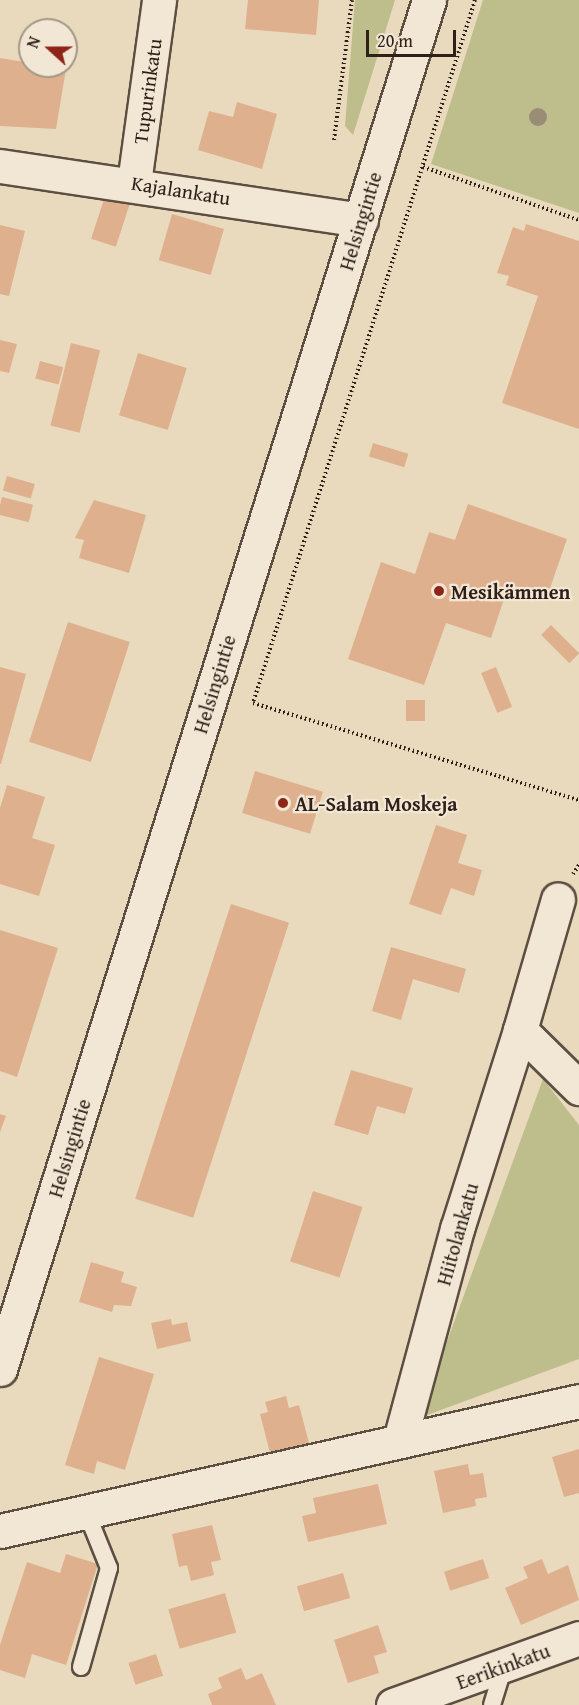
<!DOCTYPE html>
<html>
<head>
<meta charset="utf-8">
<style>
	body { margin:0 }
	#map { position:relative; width:579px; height:1705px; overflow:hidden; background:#e9dabd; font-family:"Gentium Book Plus",serif }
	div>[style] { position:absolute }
	.green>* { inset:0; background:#bebd8c }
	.building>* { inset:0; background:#dfb08d; transform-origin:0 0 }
	.path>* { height:4px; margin-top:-2px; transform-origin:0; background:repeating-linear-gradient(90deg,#2e1f19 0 1.5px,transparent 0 4.5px) }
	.roads { filter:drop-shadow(2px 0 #5d4e42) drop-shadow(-2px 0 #5d4e42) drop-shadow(0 2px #5d4e42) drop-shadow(0 -2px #5d4e42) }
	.service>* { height:16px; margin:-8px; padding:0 8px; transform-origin:8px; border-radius:8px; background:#f1e7d4 }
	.minor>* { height:33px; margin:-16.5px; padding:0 16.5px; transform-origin:16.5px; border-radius:16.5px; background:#f1e7d4 }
	.secondary>* { height:33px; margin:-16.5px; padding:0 16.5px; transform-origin:16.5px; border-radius:16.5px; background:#f1e7d4 }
	.trees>* { width:18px; height:18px; margin:-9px; border-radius:50%; background:#9a8d76 }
	.dots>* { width:16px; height:16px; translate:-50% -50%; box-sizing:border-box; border:3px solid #f1e7d4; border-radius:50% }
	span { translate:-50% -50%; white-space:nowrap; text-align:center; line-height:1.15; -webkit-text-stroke:4.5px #f1e7d4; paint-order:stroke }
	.street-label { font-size:20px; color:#2e1f19 }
	.poi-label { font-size:20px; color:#2e1f19; font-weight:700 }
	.left { translate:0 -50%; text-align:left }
	.north { position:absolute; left:18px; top:18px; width:60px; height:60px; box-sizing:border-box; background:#f1e7d4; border:2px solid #a39789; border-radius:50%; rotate:291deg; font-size:16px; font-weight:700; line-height:24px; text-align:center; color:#2e1f19 }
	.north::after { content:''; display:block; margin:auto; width:21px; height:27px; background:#8f2418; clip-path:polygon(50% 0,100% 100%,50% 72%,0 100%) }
	.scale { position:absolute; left:366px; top:30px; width:90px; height:27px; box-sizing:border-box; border:3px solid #2e1f19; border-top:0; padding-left:8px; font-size:18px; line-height:21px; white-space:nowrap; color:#2e1f19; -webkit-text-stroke:4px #f1e7d4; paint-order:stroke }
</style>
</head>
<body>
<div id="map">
	<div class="green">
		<div style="clip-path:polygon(355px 0,395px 0,353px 135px,345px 126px)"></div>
		<div style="clip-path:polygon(483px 0,579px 0,579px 213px,431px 164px)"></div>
		<div style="clip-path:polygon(543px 1079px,579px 1125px,579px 1359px,419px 1418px)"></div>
	</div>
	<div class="building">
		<div style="clip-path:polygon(248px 0,319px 0,316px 35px,245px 29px)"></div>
		<div style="clip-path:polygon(0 58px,66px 69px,56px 129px,0 126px)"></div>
		<div style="clip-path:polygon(237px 102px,277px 114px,262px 169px,198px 150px,209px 111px,233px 117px)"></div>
		<div style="left:105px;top:196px;width:26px;height:45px;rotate:18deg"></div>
		<div style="left:172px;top:214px;width:54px;height:48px;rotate:16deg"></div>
		<div style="clip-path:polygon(526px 224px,579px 241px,579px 429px,502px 403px,538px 296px,506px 285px,509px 276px,497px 273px,513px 227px,524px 231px)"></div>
		<div style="clip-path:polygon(0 225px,25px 231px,9px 296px,0 294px)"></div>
		<div style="clip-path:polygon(0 340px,17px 344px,9px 373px,0 371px)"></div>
		<div style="left:71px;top:343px;width:30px;height:85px;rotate:14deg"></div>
		<div style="left:138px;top:353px;width:51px;height:65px;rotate:17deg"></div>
		<div style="left:40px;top:361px;width:24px;height:18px;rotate:15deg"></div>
		<div style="left:373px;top:443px;width:37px;height:14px;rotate:17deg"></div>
		<div style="left:7px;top:476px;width:29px;height:15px;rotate:16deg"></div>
		<div style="left:2px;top:497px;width:32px;height:18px;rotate:14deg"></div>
		<div style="clip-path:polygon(94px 500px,146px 515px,129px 573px,79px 558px,84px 540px,75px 538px)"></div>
		<div style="clip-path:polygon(468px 504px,567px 539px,547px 597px,509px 584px,491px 638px,446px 623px,424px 685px,348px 659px,381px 562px,415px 574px,429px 532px,455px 540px)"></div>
		<div style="left:68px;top:622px;width:65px;height:126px;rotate:18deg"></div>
		<div style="left:551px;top:625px;width:40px;height:14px;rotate:45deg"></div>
		<div style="clip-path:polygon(0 667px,26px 674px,1px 764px,0 764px)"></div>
		<div style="left:496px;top:667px;width:43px;height:16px;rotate:68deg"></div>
		<div style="left:406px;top:700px;width:19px;height:21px"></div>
		<div style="left:255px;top:771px;width:71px;height:44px;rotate:17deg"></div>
		<div style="clip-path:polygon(7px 785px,45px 797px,32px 838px,55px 845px,39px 896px,0 884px,0 808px)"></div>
		<div style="clip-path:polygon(436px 825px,467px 835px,458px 863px,482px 870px,474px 896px,451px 888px,441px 915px,409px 904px)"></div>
		<div style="left:231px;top:904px;width:61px;height:310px;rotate:18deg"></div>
		<div style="clip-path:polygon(0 930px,58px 948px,17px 1077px,0 1071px)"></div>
		<div style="clip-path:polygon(391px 947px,466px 969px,459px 993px,413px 979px,401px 1020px,372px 1011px)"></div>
		<div style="clip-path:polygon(351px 1070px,413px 1088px,405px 1114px,377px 1106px,368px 1135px,334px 1125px)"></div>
		<div style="clip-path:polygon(0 1114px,6px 1116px,0 1132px)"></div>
		<div style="left:313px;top:1191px;width:52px;height:74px;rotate:18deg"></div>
		<div style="clip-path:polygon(91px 1262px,124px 1272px,121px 1282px,137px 1287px,131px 1306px,114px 1305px,112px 1312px,79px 1302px)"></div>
		<div style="clip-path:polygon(171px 1319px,172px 1325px,187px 1322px,191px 1341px,157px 1349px,151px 1323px)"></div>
		<div style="clip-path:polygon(99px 1357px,154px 1374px,125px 1470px,97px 1461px,94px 1474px,65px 1465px)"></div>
		<div style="clip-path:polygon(286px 1396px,289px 1408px,299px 1405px,309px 1443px,270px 1453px,260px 1414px,268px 1412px,265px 1402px)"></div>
		<div style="clip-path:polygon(579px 1449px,579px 1493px,564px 1497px,552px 1457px)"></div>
		<div style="clip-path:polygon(468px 1464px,470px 1475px,483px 1473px,487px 1497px,475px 1499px,476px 1506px,443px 1513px,434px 1471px)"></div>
		<div style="clip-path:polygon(378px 1484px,387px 1524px,308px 1542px,302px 1516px,316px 1513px,313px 1498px)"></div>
		<div style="clip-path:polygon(212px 1525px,221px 1560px,211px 1562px,214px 1575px,191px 1581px,187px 1565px,179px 1567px,172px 1534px)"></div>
		<div style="clip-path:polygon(66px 1554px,98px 1564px,66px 1665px,32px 1654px,25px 1678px,0 1670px,0 1645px,27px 1562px,60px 1573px)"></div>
		<div style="left:483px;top:1559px;width:20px;height:41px;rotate:72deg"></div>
		<div style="clip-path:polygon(542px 1559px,548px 1574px,568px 1565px,579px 1600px,521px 1625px,505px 1588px,528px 1578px,523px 1567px)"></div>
		<div style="left:343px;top:1573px;width:26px;height:48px;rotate:74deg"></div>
		<div style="left:225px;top:1593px;width:41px;height:59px;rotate:74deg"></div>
		<div style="clip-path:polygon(378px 1625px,387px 1652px,374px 1656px,379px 1673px,348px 1683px,334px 1640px)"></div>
		<div style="left:156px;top:1654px;width:23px;height:29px;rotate:72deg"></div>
		<div style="clip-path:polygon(241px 1668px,246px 1680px,262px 1673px,276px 1705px,212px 1705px,208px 1694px,222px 1688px,218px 1678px)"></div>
	</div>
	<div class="path">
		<div style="left:475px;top:0;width:737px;rotate:107.53deg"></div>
		<div style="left:253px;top:703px;width:340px;rotate:16.6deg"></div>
		<div style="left:334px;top:140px;width:141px;rotate:-82.7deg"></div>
		<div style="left:423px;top:167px;width:165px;rotate:18.8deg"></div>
		<div style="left:573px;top:874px;width:11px;rotate:-56deg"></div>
	</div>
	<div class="roads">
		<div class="service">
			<div style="left:81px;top:1667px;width:103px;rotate:-74.2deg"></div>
			<div style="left:109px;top:1568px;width:61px;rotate:-112deg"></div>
			<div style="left:492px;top:1705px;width:41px;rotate:-72.9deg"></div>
		</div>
		<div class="minor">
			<div style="left:0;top:166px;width:365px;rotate:8.5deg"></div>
			<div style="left:134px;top:183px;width:185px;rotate:-82.2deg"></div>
			<div style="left:520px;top:1030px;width:136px;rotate:-73.8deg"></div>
			<div style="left:400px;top:1440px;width:219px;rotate:-74.9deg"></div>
			<div style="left:457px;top:1229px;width:209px;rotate:-72.4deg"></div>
			<div style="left:520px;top:1030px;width:83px;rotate:44.5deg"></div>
			<div style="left:0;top:1531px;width:593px;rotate:-12.65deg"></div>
			<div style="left:393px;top:1705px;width:198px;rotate:-19.8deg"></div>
		</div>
		<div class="secondary">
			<div style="left:0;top:1369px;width:1435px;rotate:-72.6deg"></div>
		</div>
	</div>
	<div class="trees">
		<div style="left:538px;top:117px"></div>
	</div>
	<div class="dots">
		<div style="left:439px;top:591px;background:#8f2418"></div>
		<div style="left:283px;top:803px;background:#8f2418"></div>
	</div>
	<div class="street-label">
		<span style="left:147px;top:91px;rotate:-82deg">Tupurinkatu</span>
		<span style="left:181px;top:190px;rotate:9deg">Kajalankatu</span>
		<span style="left:360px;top:221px;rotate:-73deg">Helsingintie</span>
		<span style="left:214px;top:684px;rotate:-73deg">Helsingintie</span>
		<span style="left:69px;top:1148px;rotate:-73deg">Helsingintie</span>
		<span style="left:457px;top:1234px;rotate:-74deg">Hiitolankatu</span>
		<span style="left:503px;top:1666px;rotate:-20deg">Eerikinkatu</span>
	</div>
	<div class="poi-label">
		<span class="left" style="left:451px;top:591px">Mesikämmen</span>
		<span class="left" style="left:295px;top:803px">AL-Salam Moskeja</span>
	</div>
	<div class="north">N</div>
	<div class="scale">20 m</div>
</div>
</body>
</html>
